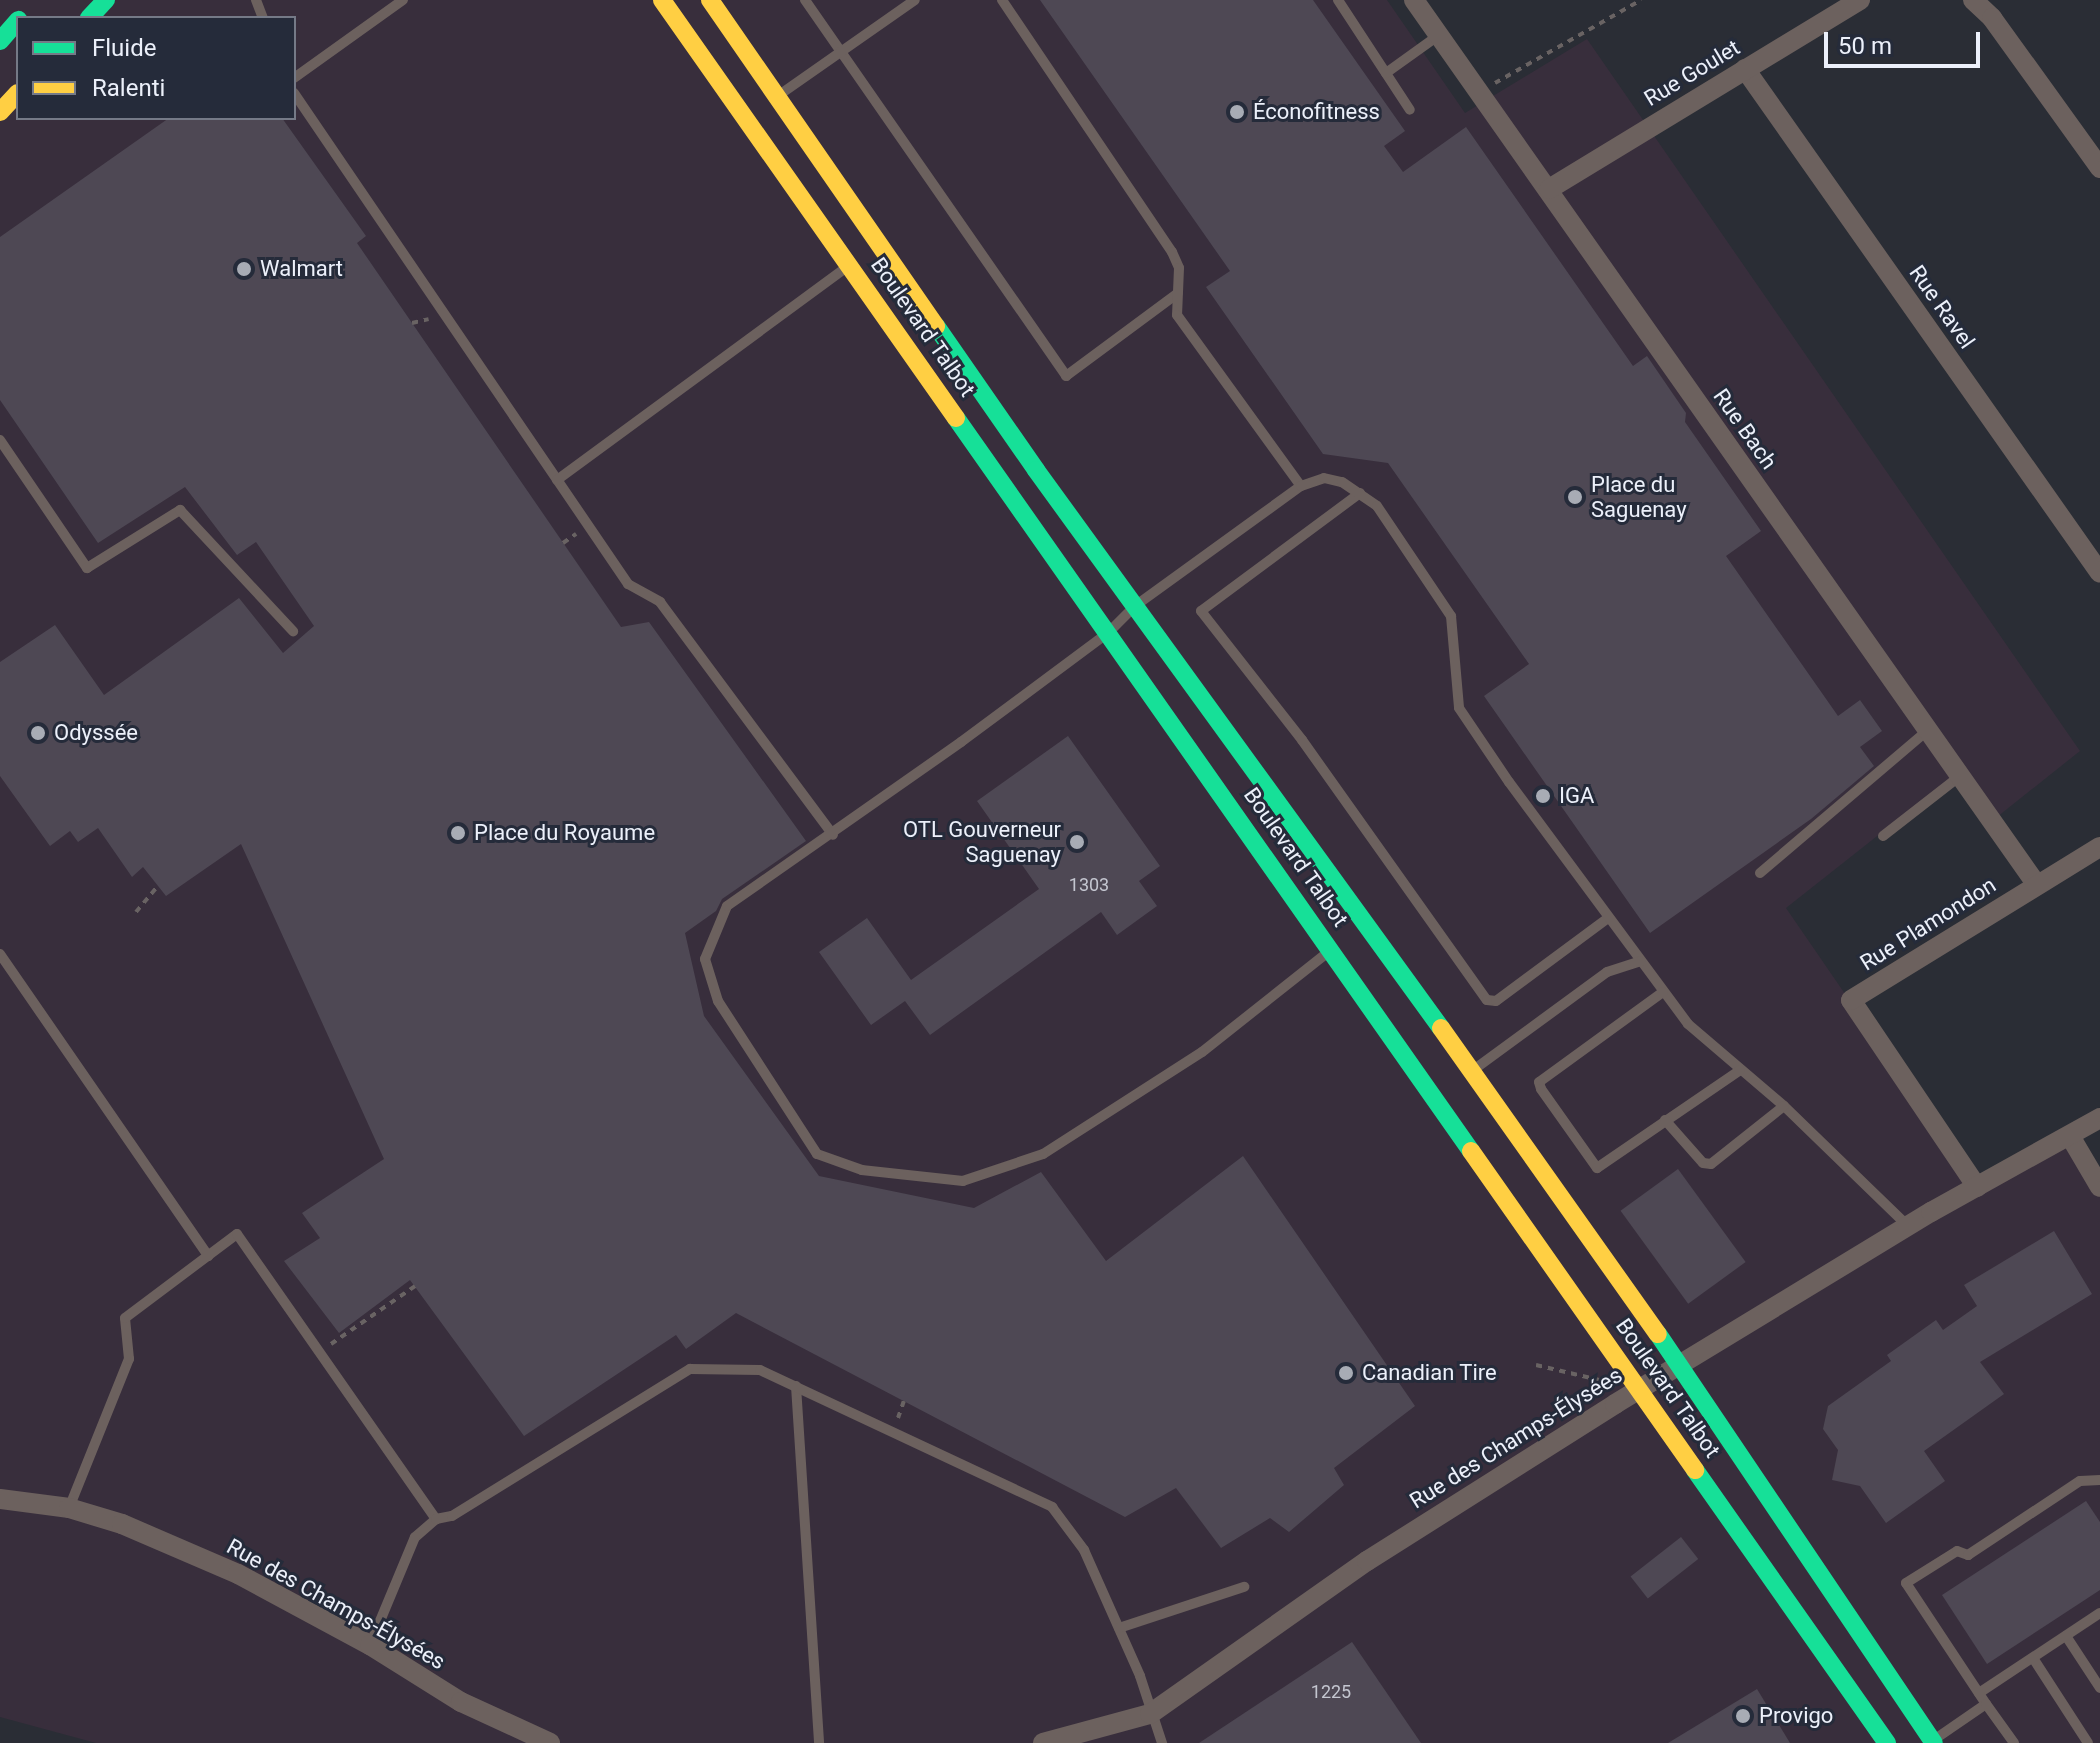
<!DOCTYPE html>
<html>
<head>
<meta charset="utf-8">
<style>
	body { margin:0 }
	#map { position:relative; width:2100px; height:1743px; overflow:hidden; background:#2a2d35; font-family:Roboto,sans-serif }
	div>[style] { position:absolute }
	.commercial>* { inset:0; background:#382e3c }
	.building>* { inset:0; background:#4e4854; transform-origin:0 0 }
	.path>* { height:4px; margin-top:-2px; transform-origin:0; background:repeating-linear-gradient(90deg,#696363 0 6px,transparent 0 12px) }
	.lane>* { height:10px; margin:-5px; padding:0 5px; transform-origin:5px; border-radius:5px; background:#6c615e }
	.street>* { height:20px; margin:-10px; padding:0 10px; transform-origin:10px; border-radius:10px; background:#6c615e }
	.fast>* { height:18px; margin:-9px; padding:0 9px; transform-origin:9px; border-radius:9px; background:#16e098 }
	.slow>* { height:18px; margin:-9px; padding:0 9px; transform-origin:9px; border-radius:9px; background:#ffcf43 }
	.dots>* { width:22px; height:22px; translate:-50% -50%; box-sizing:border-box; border:4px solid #252b3a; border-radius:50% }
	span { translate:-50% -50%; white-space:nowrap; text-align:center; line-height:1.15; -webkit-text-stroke:6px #252b3a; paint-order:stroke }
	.number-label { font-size:18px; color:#c4c6d0 }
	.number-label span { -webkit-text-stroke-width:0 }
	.street-label { font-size:22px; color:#ecf0fa }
	.poi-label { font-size:22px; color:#ecf0fa }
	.left { translate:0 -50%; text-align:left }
	.right { translate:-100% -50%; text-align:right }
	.legend { position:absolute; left:16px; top:16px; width:280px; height:104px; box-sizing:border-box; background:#252b3a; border:2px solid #757a87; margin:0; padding:10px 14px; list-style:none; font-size:24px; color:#ecf0fa }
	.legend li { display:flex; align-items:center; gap:16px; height:40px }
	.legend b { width:40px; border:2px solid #757a87 }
	.scale { position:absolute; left:1824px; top:32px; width:156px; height:36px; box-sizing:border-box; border:4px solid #ecf0fa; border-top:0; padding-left:10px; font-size:24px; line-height:28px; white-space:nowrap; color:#ecf0fa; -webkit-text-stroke:6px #252b3a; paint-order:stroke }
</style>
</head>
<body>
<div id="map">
	<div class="commercial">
		<div style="clip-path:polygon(evenodd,0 0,1387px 0,1465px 113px,1587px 39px,2080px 751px,1992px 821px,1957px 773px,1786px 908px,1977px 1186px,2070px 1136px,2100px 1187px,2100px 1743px,96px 1743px,0 1717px,0 0,18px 18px,294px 18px,294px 118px,18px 118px,18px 18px)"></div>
	</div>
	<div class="building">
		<div style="clip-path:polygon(1040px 0,1313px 0,1405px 131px,1384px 146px,1403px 172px,1466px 127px,1633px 366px,1647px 356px,1686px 413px,1685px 422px,1761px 531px,1726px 556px,1838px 716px,1860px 700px,1882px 731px,1860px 747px,1874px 766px,1811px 819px,1650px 933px,1484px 696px,1529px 664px,1388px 463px,1323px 454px,1206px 287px,1230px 271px)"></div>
		<div style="clip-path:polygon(169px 118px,282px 118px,366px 236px,357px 243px,621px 627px,649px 622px,806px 841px,722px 899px,716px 911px,685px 933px,704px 1016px,819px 1176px,974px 1208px,1041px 1172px,1106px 1261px,1243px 1156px,1415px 1406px,1334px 1468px,1344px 1485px,1289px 1532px,1270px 1518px,1221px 1548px,1176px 1488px,1125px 1517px,736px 1313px,686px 1349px,676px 1335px,524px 1436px,410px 1280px,339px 1333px,284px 1261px,320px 1238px,302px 1213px,384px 1159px,241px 844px,166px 896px,143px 867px,132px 877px,98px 828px,78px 842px,70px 831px,50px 846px,0 776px,0 662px,55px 625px,104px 695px,239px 598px,283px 653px,314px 626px,256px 542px,237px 555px,185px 487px,98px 543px,0 400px,0 237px)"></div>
		<div style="clip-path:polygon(1068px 736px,1160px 866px,1139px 881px,1157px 906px,1117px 935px,1101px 912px,930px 1035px,905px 1001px,871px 1025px,819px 952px,867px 918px,911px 980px,1039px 889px,977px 801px)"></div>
		<div style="left:1678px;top:1169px;width:115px;height:71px;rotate:54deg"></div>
		<div style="clip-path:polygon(2054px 1231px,2092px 1294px,1980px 1362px,2004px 1394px,1924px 1451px,1945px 1481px,1886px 1523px,1860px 1486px,1832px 1480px,1838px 1450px,1823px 1429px,1828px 1406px,1891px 1361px,1887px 1355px,1936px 1320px,1943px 1330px,1977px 1306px,1964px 1285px)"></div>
		<div style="clip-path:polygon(2086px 1501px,2100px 1522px,2100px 1590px,1987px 1664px,1942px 1595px)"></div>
		<div style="left:1681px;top:1537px;width:28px;height:64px;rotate:52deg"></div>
		<div style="clip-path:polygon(1352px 1642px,1421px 1743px,1199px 1743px)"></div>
		<div style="clip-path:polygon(1757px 1689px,1790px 1743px,1668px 1743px)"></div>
	</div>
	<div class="path">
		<div style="left:1495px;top:83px;width:168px;rotate:-29.6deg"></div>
		<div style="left:412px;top:323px;width:17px;rotate:-13deg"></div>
		<div style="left:563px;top:543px;width:16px;rotate:-35deg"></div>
		<div style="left:136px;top:912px;width:34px;rotate:-50deg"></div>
		<div style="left:331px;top:1344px;width:102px;rotate:-34.6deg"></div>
		<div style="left:1536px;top:1365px;width:65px;rotate:13.4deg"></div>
		<div style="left:898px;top:1418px;width:18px;rotate:-71deg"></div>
	</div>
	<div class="lane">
		<div style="left:256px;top:0;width:19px;rotate:69deg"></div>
		<div style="left:805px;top:0;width:458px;rotate:55.2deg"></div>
		<div style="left:1066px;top:376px;width:139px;rotate:-36.5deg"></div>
		<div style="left:1002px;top:0;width:304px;rotate:56deg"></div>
		<div style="left:1172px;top:252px;width:17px;rotate:66deg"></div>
		<div style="left:1179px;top:268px;width:47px;rotate:92.4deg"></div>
		<div style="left:1177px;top:315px;width:211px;rotate:54.1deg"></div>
		<div style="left:1338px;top:0;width:131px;rotate:56.8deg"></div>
		<div style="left:1386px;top:73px;width:65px;rotate:-35.6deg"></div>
		<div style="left:294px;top:78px;width:134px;rotate:-35.6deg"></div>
		<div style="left:294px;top:93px;width:594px;rotate:55.77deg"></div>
		<div style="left:628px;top:584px;width:37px;rotate:29deg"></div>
		<div style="left:660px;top:602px;width:290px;rotate:53.4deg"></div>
		<div style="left:782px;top:93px;width:162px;rotate:-35deg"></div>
		<div style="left:0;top:440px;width:155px;rotate:55.8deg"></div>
		<div style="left:87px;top:568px;width:110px;rotate:-31.9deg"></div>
		<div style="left:180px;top:510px;width:166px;rotate:47deg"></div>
		<div style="left:557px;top:480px;width:358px;rotate:-36.3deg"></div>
		<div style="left:1360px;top:493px;width:198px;rotate:143.4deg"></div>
		<div style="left:1201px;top:611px;width:164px;rotate:51.9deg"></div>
		<div style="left:1302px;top:740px;width:319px;rotate:54.6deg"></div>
		<div style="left:1487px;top:1000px;width:9px;rotate:6deg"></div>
		<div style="left:1496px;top:1001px;width:139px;rotate:-36.5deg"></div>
		<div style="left:1883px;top:836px;width:98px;rotate:-37.9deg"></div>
		<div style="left:1760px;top:873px;width:221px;rotate:-40.4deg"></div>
		<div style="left:1327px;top:953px;width:159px;rotate:141.6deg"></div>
		<div style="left:1202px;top:1052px;width:189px;rotate:147.3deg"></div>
		<div style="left:1043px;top:1154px;width:84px;rotate:161.4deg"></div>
		<div style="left:963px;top:1181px;width:102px;rotate:-173.8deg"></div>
		<div style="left:862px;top:1170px;width:48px;rotate:-160.4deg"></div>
		<div style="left:817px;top:1154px;width:182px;rotate:-122.9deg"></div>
		<div style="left:718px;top:1001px;width:44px;rotate:-107.2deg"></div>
		<div style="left:705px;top:959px;width:57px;rotate:-67.5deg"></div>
		<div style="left:727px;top:906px;width:286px;rotate:-35deg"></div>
		<div style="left:961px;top:742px;width:184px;rotate:-36.6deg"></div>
		<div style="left:1109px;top:632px;width:37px;rotate:-45deg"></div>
		<div style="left:1135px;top:606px;width:205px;rotate:-35.9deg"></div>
		<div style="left:1301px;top:486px;width:24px;rotate:-19deg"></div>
		<div style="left:1324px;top:478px;width:18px;rotate:13deg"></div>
		<div style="left:1342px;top:482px;width:42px;rotate:34.4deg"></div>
		<div style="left:1377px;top:506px;width:133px;rotate:56.1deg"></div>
		<div style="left:1451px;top:616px;width:92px;rotate:85deg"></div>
		<div style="left:1459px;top:708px;width:89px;rotate:56deg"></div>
		<div style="left:1509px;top:782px;width:301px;rotate:53.5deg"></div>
		<div style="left:1688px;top:1024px;width:126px;rotate:40.5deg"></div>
		<div style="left:1784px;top:1106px;width:173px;rotate:44.1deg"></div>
		<div style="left:0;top:954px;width:367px;rotate:55.4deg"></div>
		<div style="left:1663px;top:992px;width:153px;rotate:144deg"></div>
		<div style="left:1539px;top:1082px;width:7px;rotate:74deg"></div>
		<div style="left:1541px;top:1089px;width:97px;rotate:54.7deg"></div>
		<div style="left:1597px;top:1168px;width:173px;rotate:-34.4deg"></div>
		<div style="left:1476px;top:1068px;width:162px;rotate:-36.2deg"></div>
		<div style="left:1607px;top:972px;width:35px;rotate:-18deg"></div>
		<div style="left:1665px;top:1120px;width:57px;rotate:48.5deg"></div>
		<div style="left:1703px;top:1163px;width:8px;rotate:7deg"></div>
		<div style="left:1711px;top:1164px;width:93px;rotate:-38.5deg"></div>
		<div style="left:796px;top:1386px;width:358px;rotate:86.3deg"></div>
		<div style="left:69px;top:1508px;width:161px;rotate:-68.1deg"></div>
		<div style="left:129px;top:1359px;width:41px;rotate:-95.6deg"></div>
		<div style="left:125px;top:1318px;width:140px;rotate:-36.9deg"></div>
		<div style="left:237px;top:1234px;width:348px;rotate:55.1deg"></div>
		<div style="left:436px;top:1519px;width:28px;rotate:139deg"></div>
		<div style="left:415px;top:1537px;width:117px;rotate:112.6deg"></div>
		<div style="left:436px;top:1519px;width:16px;rotate:-11deg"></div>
		<div style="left:452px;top:1516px;width:280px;rotate:-31.7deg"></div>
		<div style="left:690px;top:1369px;width:70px;rotate:0.8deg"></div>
		<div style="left:760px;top:1370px;width:323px;rotate:25.1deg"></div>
		<div style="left:1052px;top:1507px;width:54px;rotate:53.3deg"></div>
		<div style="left:1084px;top:1550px;width:138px;rotate:66deg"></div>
		<div style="left:1140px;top:1676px;width:71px;rotate:71.8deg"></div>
		<div style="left:1119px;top:1628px;width:132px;rotate:-18.2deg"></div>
		<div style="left:2066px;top:1636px;width:62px;rotate:56.8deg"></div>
		<div style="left:2033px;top:1658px;width:101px;rotate:57.1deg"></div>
		<div style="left:1979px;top:1693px;width:145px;rotate:-33.5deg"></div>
		<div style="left:1986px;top:1704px;width:145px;rotate:-123.5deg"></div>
		<div style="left:1906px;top:1583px;width:60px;rotate:-32.1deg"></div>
		<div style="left:1957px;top:1551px;width:12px;rotate:20deg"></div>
		<div style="left:1968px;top:1555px;width:134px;rotate:-33.5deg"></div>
		<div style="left:2080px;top:1481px;width:20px;rotate:-3deg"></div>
		<div style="left:1938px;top:1737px;width:58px;rotate:-34.5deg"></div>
		<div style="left:1986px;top:1704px;width:48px;rotate:54.3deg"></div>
	</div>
	<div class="street">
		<div style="left:1414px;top:0;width:1082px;rotate:54.86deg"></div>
		<div style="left:1973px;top:0;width:26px;rotate:43deg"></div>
		<div style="left:1992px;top:18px;width:185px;rotate:54.2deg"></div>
		<div style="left:1745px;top:69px;width:616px;rotate:54.84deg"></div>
		<div style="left:1549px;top:189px;width:364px;rotate:-31.3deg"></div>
		<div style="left:2070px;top:1136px;width:59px;rotate:59.5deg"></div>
		<div style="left:1977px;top:1187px;width:225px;rotate:-124deg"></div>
		<div style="left:1851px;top:1000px;width:292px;rotate:-31.6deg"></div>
		<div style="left:0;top:1499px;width:70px;rotate:7.4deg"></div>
		<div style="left:69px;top:1508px;width:55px;rotate:16.8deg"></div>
		<div style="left:122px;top:1524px;width:126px;rotate:23.3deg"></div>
		<div style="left:238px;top:1574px;width:150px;rotate:28.3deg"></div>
		<div style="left:370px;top:1645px;width:107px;rotate:32.1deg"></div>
		<div style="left:461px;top:1702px;width:98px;rotate:24.7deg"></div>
		<div style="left:1043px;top:1743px;width:111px;rotate:-15.2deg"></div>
		<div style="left:1150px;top:1714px;width:266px;rotate:-35.2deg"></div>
		<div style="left:1367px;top:1561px;width:294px;rotate:-32.3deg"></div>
		<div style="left:1615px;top:1404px;width:370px;rotate:-31.3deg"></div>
		<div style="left:1931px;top:1212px;width:193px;rotate:-29.1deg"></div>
	</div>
	<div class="fast">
		<div style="left:89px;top:18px;width:25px;rotate:-47deg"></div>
		<div style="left:0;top:41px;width:28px;rotate:-49deg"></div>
		<div style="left:936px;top:326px;width:175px;rotate:55.2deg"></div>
		<div style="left:1036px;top:470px;width:689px;rotate:54.03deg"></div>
		<div style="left:956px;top:418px;width:896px;rotate:54.91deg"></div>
		<div style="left:1658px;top:1334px;width:493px;rotate:56deg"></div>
		<div style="left:1695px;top:1470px;width:334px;rotate:54.9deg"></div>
	</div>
	<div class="slow">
		<div style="left:662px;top:0;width:511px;rotate:54.88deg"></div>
		<div style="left:710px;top:0;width:397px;rotate:55.3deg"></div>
		<div style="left:0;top:112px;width:26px;rotate:-47deg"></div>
		<div style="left:1441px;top:1028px;width:375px;rotate:54.7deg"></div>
		<div style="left:1471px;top:1151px;width:390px;rotate:54.9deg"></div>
	</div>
	<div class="dots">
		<div style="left:1237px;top:112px;background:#a8acb5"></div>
		<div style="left:244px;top:269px;background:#a8acb5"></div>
		<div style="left:1575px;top:497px;background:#a8acb5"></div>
		<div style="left:38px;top:733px;background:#a8acb5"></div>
		<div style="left:1543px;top:796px;background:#a8acb5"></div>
		<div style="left:458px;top:833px;background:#a8acb5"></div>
		<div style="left:1077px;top:842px;background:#a8acb5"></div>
		<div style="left:1346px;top:1373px;background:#a8acb5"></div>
		<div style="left:1743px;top:1716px;background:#a8acb5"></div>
	</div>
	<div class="number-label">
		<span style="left:1089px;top:885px">1303</span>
		<span style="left:1331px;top:1692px">1225</span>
	</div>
	<div class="street-label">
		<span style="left:1692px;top:73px;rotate:-31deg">Rue Goulet</span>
		<span style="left:1942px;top:307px;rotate:55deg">Rue Ravel</span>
		<span style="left:923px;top:327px;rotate:55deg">Boulevard Talbot</span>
		<span style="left:1745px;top:429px;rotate:55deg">Rue Bach</span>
		<span style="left:1296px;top:857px;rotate:55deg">Boulevard Talbot</span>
		<span style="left:1928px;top:924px;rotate:-32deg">Rue Plamondon</span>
		<span style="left:1668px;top:1388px;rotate:55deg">Boulevard Talbot</span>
		<span style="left:1516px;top:1438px;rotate:-32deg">Rue des Champs-Élysées</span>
		<span style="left:336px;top:1604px;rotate:29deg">Rue des Champs-Élysées</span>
	</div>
	<div class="poi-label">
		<span class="left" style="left:1253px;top:112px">Éconofitness</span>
		<span class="left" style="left:260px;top:269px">Walmart</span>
		<span class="left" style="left:1591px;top:497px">Place du<br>Saguenay</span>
		<span class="left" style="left:54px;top:733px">Odyssée</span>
		<span class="left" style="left:1559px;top:796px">IGA</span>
		<span class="right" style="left:1061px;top:842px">OTL Gouverneur<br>Saguenay</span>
		<span class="left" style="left:474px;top:833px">Place du Royaume</span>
		<span class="left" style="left:1362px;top:1373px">Canadian Tire</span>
		<span class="left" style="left:1759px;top:1716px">Provigo</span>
	</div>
	<ul class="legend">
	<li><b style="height:10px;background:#16e098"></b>Fluide</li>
	<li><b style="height:10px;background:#ffcf43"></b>Ralenti</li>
	</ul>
	<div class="scale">50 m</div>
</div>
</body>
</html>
